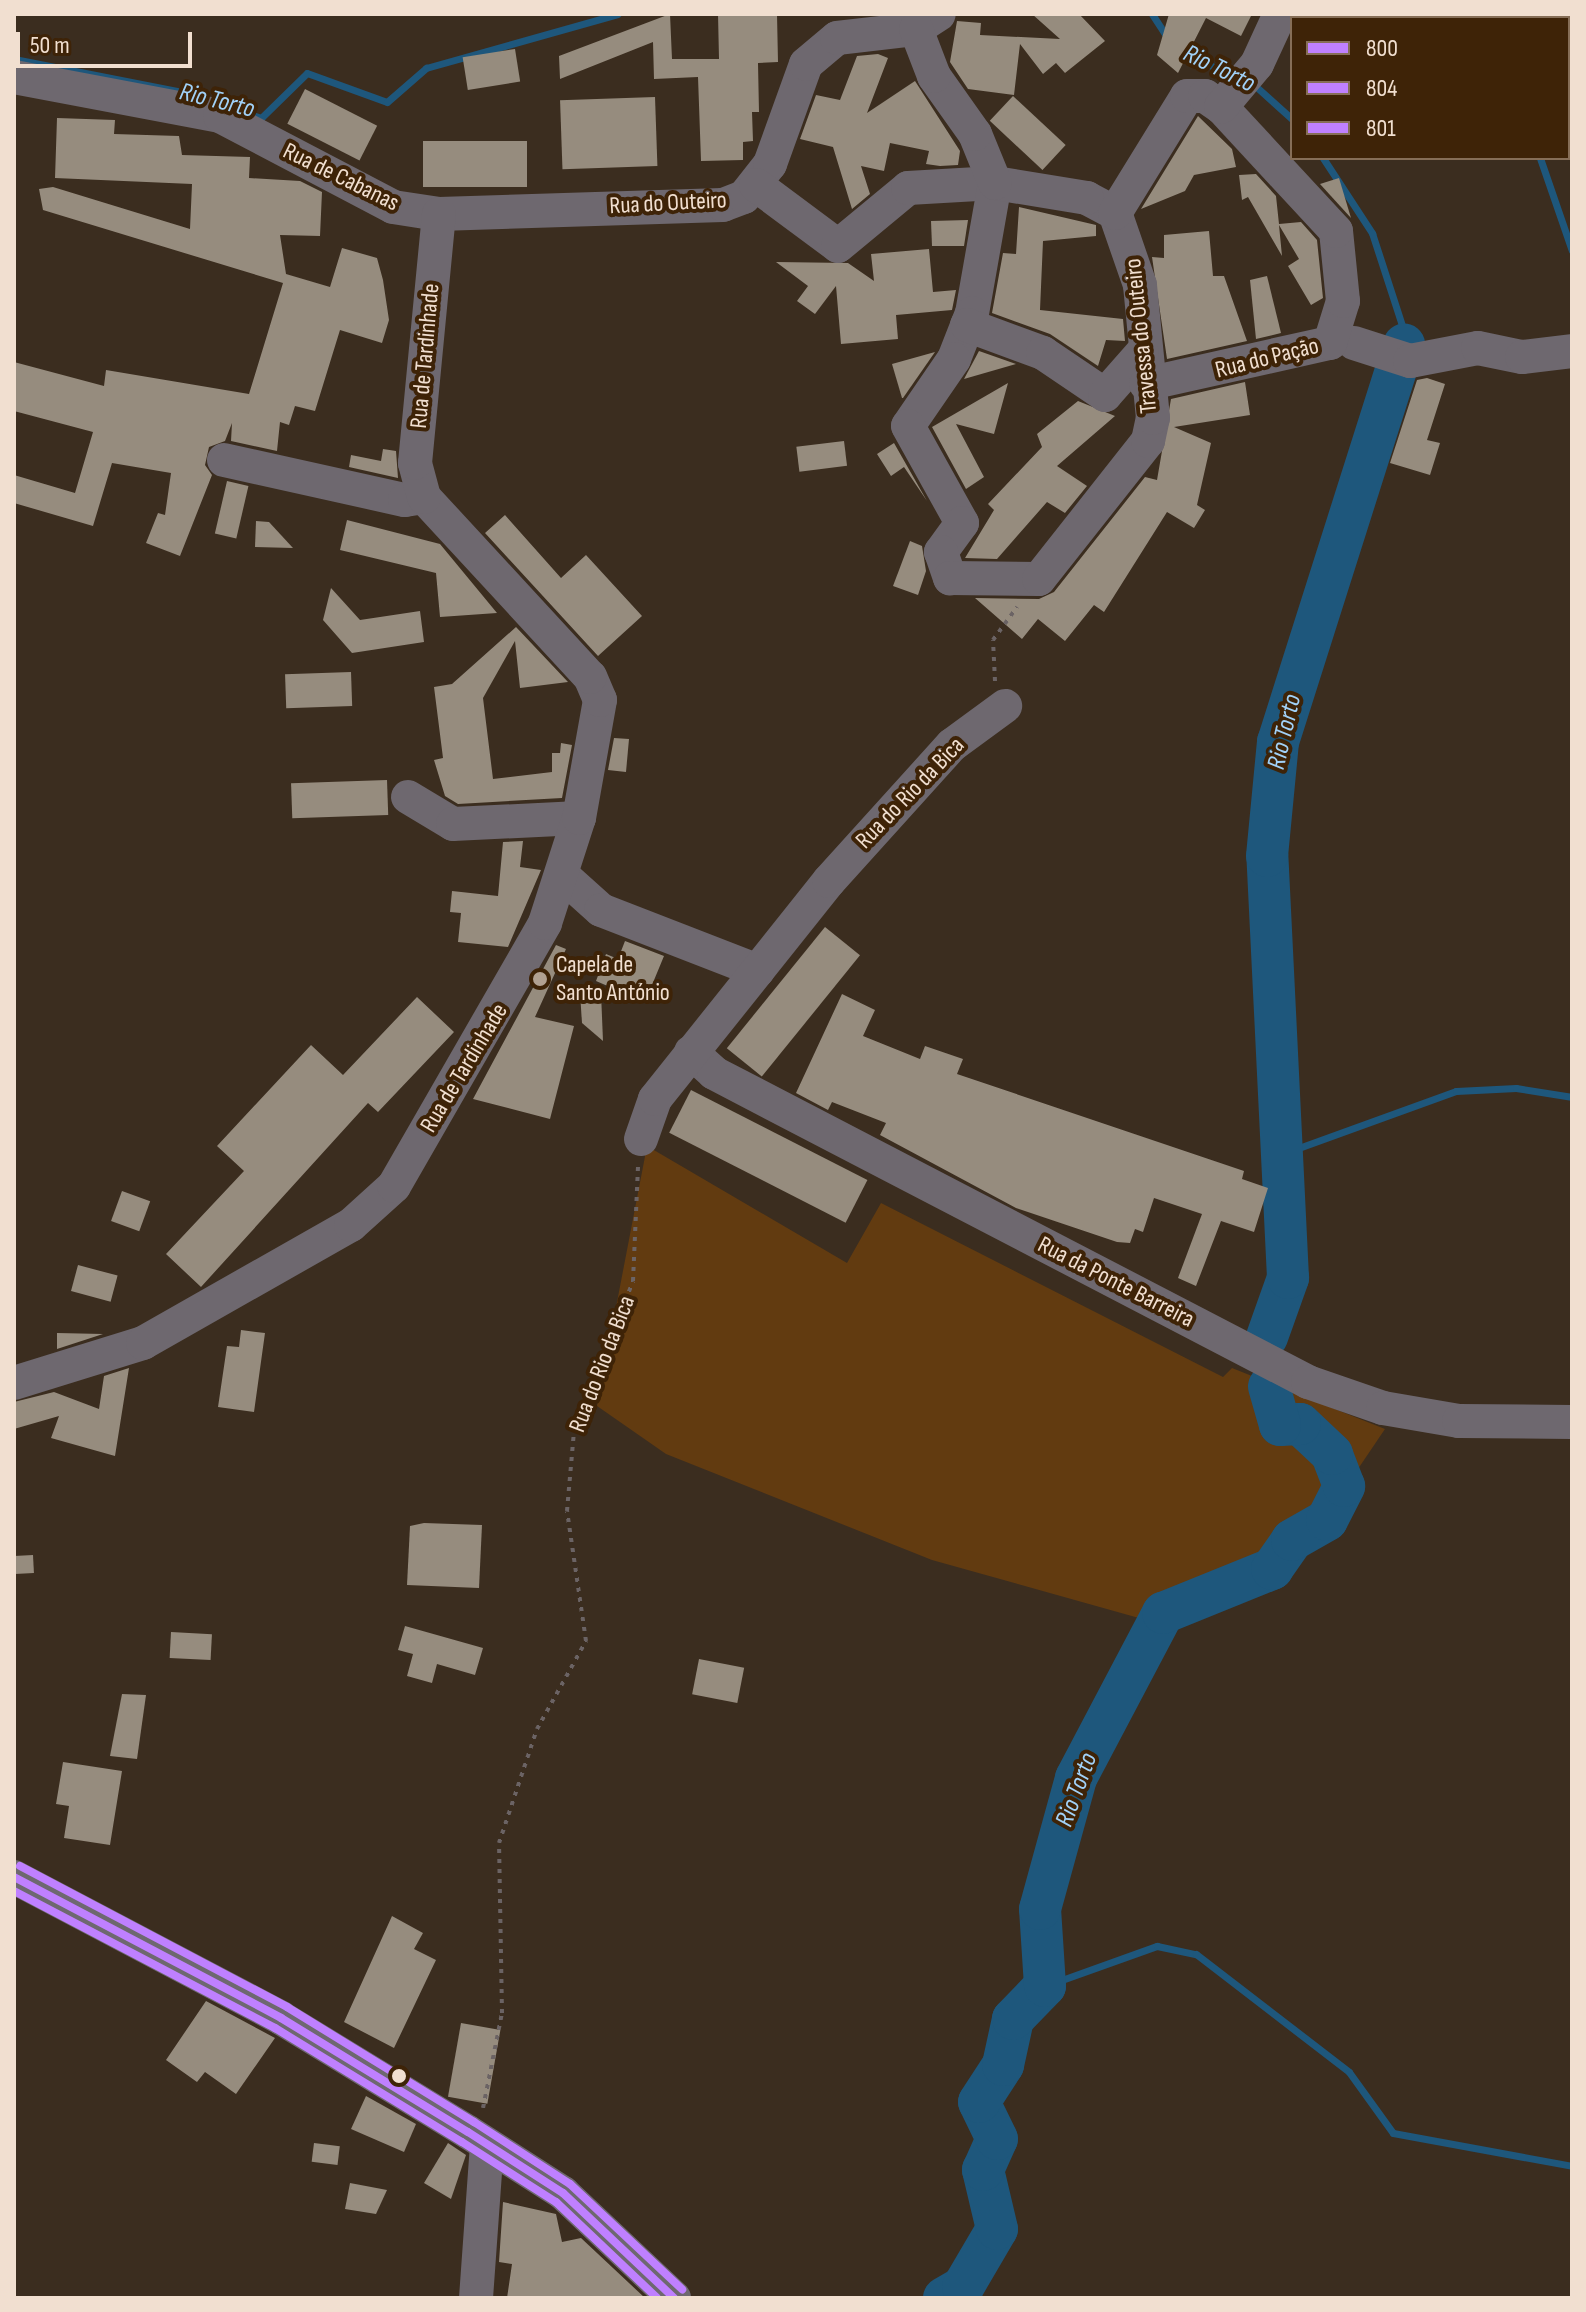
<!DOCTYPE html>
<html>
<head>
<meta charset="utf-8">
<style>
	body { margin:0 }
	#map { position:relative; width:1586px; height:2312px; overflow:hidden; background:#3b2d1f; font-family:"Sofia Sans Condensed",sans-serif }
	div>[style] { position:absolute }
	.green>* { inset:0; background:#623b10 }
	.stream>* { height:7px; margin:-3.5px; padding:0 3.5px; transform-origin:3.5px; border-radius:3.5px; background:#1e577c }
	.river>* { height:42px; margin:-21px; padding:0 21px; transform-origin:21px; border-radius:21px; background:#1e577c }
	.building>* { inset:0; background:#968c7e; transform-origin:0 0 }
	.path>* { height:4px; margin-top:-2px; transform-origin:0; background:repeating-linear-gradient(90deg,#6b6364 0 4px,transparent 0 10px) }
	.minor>* { height:34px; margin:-17px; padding:0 17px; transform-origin:17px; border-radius:17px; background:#6e686f }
	.bus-1>* { height:8px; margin:-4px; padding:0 4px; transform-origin:4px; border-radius:4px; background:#bf80ff }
	.bus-2>* { height:8px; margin:-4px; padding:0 4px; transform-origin:4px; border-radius:4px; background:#bf80ff }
	.bus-3>* { height:8px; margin:-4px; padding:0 4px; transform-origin:4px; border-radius:4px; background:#bf80ff }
	.dots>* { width:22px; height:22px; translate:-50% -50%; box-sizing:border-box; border:4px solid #3e2307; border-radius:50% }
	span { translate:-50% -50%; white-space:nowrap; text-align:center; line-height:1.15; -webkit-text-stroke:8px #3e2307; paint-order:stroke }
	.street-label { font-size:24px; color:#f1dfd0 }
	.poi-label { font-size:24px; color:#f1dfd0 }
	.left { translate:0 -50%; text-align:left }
	.water-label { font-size:26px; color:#a1d1f7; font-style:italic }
	.frame { position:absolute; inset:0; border:16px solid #f1dfd0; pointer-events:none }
	.legend { position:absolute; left:1290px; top:16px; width:280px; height:144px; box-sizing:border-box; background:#3e2307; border:2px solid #866e57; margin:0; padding:10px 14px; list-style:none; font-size:24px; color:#f1dfd0 }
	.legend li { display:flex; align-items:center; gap:16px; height:40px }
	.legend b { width:40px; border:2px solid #866e57 }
	.scale { position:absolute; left:16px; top:32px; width:176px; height:36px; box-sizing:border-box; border:4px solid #f1dfd0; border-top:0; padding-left:10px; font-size:24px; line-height:28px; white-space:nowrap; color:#f1dfd0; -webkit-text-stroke:6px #3e2307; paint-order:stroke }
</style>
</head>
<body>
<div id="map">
	<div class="green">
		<div style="clip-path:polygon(647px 1146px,847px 1263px,881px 1203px,1223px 1377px,1232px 1368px,1385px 1429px,1339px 1497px,1208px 1598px,1150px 1611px,1146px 1620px,932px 1560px,666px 1454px,597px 1406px)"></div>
	</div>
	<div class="stream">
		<div style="left:1152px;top:14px;width:30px;rotate:57deg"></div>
		<div style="left:1179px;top:51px;width:60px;rotate:24.8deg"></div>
		<div style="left:14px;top:59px;width:166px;rotate:11.1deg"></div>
		<div style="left:1252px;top:83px;width:54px;rotate:42deg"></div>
		<div style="left:249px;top:114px;width:13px;rotate:18deg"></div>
		<div style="left:261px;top:118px;width:64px;rotate:-44.4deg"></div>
		<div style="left:307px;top:73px;width:85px;rotate:19.9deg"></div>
		<div style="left:387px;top:102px;width:52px;rotate:-41.1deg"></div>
		<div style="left:426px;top:68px;width:199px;rotate:-15.7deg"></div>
		<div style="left:1323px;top:158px;width:90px;rotate:56.8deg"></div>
		<div style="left:1372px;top:233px;width:117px;rotate:72deg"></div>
		<div style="left:1540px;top:158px;width:98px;rotate:71deg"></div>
		<div style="left:1282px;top:1154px;width:185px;rotate:-19.9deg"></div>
		<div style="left:1456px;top:1091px;width:60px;rotate:-2.9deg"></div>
		<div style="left:1516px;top:1088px;width:57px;rotate:9.1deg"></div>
		<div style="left:1045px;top:1986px;width:119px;rotate:-19.7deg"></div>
		<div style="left:1157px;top:1946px;width:40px;rotate:12deg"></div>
		<div style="left:1196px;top:1954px;width:193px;rotate:37.6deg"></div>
		<div style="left:1349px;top:2072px;width:75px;rotate:54.2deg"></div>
		<div style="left:1393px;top:2133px;width:182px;rotate:10.4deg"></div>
	</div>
	<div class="river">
		<div style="left:1267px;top:1337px;width:63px;rotate:-70.4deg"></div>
		<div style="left:1288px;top:1278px;width:423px;rotate:-92.8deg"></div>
		<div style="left:1267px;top:856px;width:115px;rotate:-84.5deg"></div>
		<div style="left:1278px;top:742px;width:417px;rotate:-72.4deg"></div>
		<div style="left:944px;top:2298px;width:22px;rotate:-30deg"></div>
		<div style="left:963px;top:2287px;width:67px;rotate:-59.6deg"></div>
		<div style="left:997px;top:2229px;width:61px;rotate:-103.3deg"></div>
		<div style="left:983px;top:2170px;width:34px;rotate:-66deg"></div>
		<div style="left:997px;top:2139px;width:41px;rotate:-115.9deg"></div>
		<div style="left:979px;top:2102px;width:44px;rotate:-57deg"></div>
		<div style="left:1003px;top:2065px;width:47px;rotate:-77.7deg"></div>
		<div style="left:1013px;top:2019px;width:46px;rotate:-45.9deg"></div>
		<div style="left:1045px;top:1986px;width:77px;rotate:-93.7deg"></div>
		<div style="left:1040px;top:1909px;width:136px;rotate:-74.6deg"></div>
		<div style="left:1076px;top:1778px;width:187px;rotate:-62.2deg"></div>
		<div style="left:1163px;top:1613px;width:118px;rotate:-22deg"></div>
		<div style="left:1272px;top:1569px;width:35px;rotate:-55deg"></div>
		<div style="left:1292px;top:1540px;width:40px;rotate:-29.7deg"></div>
		<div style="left:1327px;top:1520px;width:38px;rotate:-63deg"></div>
		<div style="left:1344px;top:1486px;width:34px;rotate:-111deg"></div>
		<div style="left:1332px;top:1454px;width:44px;rotate:-136.8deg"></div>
		<div style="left:1300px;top:1424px;width:20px;rotate:177deg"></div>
		<div style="left:1280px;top:1425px;width:40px;rotate:-106deg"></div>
	</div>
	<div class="building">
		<div style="clip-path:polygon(670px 14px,672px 59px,719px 59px,718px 14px,777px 14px,778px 62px,758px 63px,759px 112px,752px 112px,753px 141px,743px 142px,743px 160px,701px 161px,698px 77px,654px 79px,653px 42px,560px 79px,559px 56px)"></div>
		<div style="clip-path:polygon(1032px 14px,1079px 14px,1105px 41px,1065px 73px,1056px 63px,1043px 74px,1020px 44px,1014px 95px,968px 89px,950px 62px,957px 21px,981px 23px,980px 35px,1060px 39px)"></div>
		<div style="clip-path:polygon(1169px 14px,1252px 14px,1241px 36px,1206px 18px,1178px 73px,1157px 55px)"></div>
		<div style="left:515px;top:49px;width:33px;height:53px;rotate:81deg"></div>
		<div style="clip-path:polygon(878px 54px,888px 58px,867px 113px,915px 81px,960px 151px,958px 165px,940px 166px,926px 164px,929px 151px,890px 143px,884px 171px,861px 166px,870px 194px,852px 209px,833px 147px,800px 139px,816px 95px,840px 100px,857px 56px)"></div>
		<div style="left:305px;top:89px;width:81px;height:39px;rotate:27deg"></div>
		<div style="left:1013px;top:96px;width:72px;height:34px;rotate:43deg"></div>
		<div style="left:655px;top:97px;width:69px;height:95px;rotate:88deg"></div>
		<div style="clip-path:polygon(1198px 116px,1232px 149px,1236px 167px,1194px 175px,1185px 191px,1141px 209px)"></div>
		<div style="clip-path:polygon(57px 118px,115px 120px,114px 134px,179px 136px,182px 155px,250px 157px,249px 178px,300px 181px,322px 192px,320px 236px,280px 235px,286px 274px,330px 287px,342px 248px,377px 258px,383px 280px,389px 320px,382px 343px,340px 330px,315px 411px,295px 406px,289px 425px,280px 422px,277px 451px,231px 441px,232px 423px,225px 441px,209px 447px,205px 465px,212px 475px,180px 556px,146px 543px,158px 513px,165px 515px,171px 473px,112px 463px,93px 526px,14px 503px,14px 475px,75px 493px,93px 432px,14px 411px,14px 362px,104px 386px,106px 370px,249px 394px,283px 283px,43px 210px,39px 189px,53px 187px,190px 229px,192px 184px,55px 178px)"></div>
		<div style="left:527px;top:141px;width:46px;height:104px;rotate:90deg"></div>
		<div style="clip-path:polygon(1256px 174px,1276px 196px,1279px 224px,1301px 222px,1317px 240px,1323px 298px,1311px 305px,1288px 266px,1299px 259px,1279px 225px,1282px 256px,1248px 197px,1242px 200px,1239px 175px)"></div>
		<div style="clip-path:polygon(1339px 178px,1351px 218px,1320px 184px)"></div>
		<div style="clip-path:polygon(1019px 207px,1096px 225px,1096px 236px,1043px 241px,1040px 310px,1123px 319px,1125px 341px,1106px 340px,1098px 366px,1050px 334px,992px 313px,1003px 253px,1016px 254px)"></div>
		<div style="clip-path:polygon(968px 220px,964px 246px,932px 246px,931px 221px)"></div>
		<div style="clip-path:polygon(1209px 231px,1213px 276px,1224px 276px,1247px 341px,1167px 359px,1152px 257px,1164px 258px,1164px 235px)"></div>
		<div style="clip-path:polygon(929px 249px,933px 292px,956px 290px,952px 310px,896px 315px,898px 339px,841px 344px,836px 286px,815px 314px,797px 301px,808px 286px,776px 262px,848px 263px,874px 281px,871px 254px)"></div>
		<div style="clip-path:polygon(1267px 276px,1281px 333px,1256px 339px,1250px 280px)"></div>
		<div style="clip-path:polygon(979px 351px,1016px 364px,964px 379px)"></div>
		<div style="clip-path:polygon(935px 352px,903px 398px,902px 398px,892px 364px)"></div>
		<div style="clip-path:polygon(1427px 378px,1445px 384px,1427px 440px,1440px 443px,1430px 475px,1390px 463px,1417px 380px)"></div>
		<div style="clip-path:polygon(1245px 382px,1250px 415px,1174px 427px,1211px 443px,1197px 505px,1205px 510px,1194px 528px,1167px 512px,1104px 612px,1094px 605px,1065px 641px,1038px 619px,1022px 639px,975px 598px,1039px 599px,1054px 592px,1145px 477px,1157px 480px,1171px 399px)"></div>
		<div style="clip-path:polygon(1008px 383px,994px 434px,956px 424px,984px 477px,966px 489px,932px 427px)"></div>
		<div style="clip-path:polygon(1078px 401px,1115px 416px,1057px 466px,1087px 486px,1065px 513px,1047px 502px,997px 559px,965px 558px,994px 510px,988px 504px,1042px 447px,1037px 434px)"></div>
		<div style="left:844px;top:441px;width:25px;height:48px;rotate:83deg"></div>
		<div style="clip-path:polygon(894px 443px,927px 501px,904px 467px,891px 476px,877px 454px)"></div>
		<div style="clip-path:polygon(383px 449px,396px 451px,398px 478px,349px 467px,351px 455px,381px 461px)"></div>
		<div style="left:227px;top:481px;width:22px;height:54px;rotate:13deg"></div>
		<div style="clip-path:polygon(505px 515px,561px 578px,586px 555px,642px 616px,598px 656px,485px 533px)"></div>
		<div style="clip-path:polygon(347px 520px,440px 544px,497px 613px,440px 617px,436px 573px,340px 550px)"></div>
		<div style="clip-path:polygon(256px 521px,269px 522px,293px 548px,255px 547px)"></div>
		<div style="clip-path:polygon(910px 541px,922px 546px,926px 571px,918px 595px,893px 586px)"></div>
		<div style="clip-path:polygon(331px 588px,360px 620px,420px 611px,424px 642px,352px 653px,323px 620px)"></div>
		<div style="clip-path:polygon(516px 627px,568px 682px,520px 688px,515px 641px,483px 698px,493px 779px,552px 772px,552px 753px,560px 753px,561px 743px,572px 745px,562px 798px,458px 804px,445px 796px,434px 760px,443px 758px,434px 687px,452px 684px)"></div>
		<div style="left:351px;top:672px;width:34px;height:66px;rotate:88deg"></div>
		<div style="clip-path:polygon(614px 738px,629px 739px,626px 772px,608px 770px)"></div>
		<div style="left:387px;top:780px;width:35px;height:96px;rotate:88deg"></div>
		<div style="clip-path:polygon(523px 841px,520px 867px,541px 870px,508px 947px,458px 942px,461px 913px,450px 912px,452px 891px,498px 896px,503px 842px)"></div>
		<div style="left:825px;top:927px;width:45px;height:156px;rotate:39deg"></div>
		<div style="clip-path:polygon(625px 941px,664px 956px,645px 1002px,596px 981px,606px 954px,618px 959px)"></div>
		<div style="clip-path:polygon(556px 945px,566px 949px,535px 1017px,574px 1026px,550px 1119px,473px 1099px)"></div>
		<div style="clip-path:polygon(580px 993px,601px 993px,603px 1041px,582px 1023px)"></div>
		<div style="clip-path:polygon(842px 994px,875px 1010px,863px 1036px,920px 1059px,925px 1046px,963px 1059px,957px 1074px,1244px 1171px,1242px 1179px,1268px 1188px,1254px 1232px,1221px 1221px,1196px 1286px,1178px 1278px,1202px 1214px,1154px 1198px,1143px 1232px,1135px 1229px,1130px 1243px,1117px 1242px,1016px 1208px,880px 1135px,886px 1123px,832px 1102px,828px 1110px,796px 1093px)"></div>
		<div style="clip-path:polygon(417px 997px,454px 1032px,378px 1112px,368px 1103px,201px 1287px,166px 1254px,244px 1171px,217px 1146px,311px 1045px,343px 1075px)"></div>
		<div style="left:691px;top:1090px;width:198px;height:48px;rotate:27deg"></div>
		<div style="left:122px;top:1191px;width:30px;height:32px;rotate:20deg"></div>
		<div style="left:78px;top:1265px;width:41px;height:27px;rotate:15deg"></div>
		<div style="clip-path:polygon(241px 1330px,265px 1333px,254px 1412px,218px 1407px,227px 1346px,239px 1347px)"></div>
		<div style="clip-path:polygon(57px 1333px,103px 1334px,57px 1349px)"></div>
		<div style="clip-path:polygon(129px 1368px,115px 1456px,51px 1438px,59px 1416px,14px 1429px,14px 1402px,54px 1392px,99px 1409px,104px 1376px)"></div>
		<div style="clip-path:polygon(424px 1523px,482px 1525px,479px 1588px,407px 1585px,410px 1526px)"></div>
		<div style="left:33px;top:1555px;width:18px;height:19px;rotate:87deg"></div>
		<div style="clip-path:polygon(405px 1626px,483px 1648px,475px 1675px,437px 1664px,432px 1683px,407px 1676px,413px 1654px,398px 1650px)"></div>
		<div style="left:171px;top:1632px;width:41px;height:26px;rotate:3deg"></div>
		<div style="left:699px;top:1659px;width:46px;height:36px;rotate:11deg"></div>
		<div style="clip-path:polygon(122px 1694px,146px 1695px,137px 1759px,110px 1756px)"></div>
		<div style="clip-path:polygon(63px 1762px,122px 1771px,110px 1845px,64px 1838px,69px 1806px,56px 1804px)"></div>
		<div style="clip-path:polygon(392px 1916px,423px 1933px,414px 1949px,436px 1960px,394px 2048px,344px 2022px)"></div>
		<div style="clip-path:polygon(206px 2001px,275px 2038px,236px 2094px,205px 2072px,197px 2082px,166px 2060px)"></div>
		<div style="left:461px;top:2023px;width:40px;height:75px;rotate:10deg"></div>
		<div style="clip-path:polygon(366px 2096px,416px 2124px,404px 2152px,351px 2129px)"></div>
		<div style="left:314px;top:2143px;width:26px;height:19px;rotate:7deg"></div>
		<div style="clip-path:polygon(448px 2143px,466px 2155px,451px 2199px,424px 2183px)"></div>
		<div style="clip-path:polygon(350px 2183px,387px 2190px,376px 2214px,345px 2209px)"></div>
		<div style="clip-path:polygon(503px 2202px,556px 2214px,562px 2242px,581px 2238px,645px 2298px,507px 2298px,512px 2264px,499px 2262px)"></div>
	</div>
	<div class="path">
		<div style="left:995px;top:681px;width:41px;rotate:-92.8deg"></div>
		<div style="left:993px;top:640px;width:41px;rotate:-54deg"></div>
		<div style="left:483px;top:2108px;width:97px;rotate:-78.7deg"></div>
		<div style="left:502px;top:2013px;width:170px;rotate:-91deg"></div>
		<div style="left:499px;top:1843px;width:120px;rotate:-71.6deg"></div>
		<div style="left:537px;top:1729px;width:101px;rotate:-60.9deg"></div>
		<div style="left:586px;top:1641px;width:131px;rotate:-98.3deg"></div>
		<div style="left:567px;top:1511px;width:80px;rotate:-85deg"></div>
		<div style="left:574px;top:1431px;width:161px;rotate:-68.5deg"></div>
		<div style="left:633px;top:1281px;width:116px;rotate:-87.5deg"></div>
	</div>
	<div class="minor">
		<div style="left:1546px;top:14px;width:10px;rotate:24deg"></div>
		<div style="left:14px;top:77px;width:210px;rotate:10.7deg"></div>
		<div style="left:220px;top:116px;width:195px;rotate:27.7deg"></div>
		<div style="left:393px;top:207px;width:47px;rotate:8.7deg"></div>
		<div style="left:439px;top:214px;width:284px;rotate:-1.8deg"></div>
		<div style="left:723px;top:205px;width:22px;rotate:-21deg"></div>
		<div style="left:744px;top:197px;width:42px;rotate:-51.8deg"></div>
		<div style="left:770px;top:164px;width:106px;rotate:-70.2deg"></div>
		<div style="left:806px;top:64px;width:40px;rotate:-40deg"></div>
		<div style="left:837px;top:38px;width:80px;rotate:-6.5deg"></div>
		<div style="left:916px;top:29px;width:27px;rotate:-33deg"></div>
		<div style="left:756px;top:185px;width:102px;rotate:36.6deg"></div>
		<div style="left:838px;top:246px;width:91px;rotate:-39.6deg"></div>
		<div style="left:908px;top:188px;width:87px;rotate:-3.3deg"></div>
		<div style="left:995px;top:183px;width:132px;rotate:100deg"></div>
		<div style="left:972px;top:313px;width:49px;rotate:111.4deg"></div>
		<div style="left:954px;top:359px;width:81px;rotate:124.5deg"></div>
		<div style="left:908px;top:426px;width:111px;rotate:60.9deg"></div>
		<div style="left:962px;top:523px;width:36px;rotate:126deg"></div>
		<div style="left:941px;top:552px;width:28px;rotate:71deg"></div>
		<div style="left:950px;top:578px;width:89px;rotate:0.6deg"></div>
		<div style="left:1039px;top:579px;width:176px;rotate:-51.7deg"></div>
		<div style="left:1148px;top:441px;width:24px;rotate:-78deg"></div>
		<div style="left:1153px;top:418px;width:134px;rotate:-95.6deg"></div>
		<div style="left:1140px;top:285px;width:76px;rotate:-109.1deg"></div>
		<div style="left:1115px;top:213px;width:32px;rotate:-152deg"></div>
		<div style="left:1087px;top:198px;width:93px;rotate:-170.7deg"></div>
		<div style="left:995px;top:183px;width:53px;rotate:-112.2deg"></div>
		<div style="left:975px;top:134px;width:71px;rotate:-125.3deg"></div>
		<div style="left:934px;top:76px;width:50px;rotate:-111deg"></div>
		<div style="left:1115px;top:213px;width:137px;rotate:-58.4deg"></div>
		<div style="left:1187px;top:96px;width:18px"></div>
		<div style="left:1205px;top:96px;width:19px;rotate:35deg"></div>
		<div style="left:967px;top:325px;width:81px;rotate:20.2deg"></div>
		<div style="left:1043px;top:353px;width:75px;rotate:34.1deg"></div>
		<div style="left:1105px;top:395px;width:56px;rotate:-48.6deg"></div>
		<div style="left:1354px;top:343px;width:59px;rotate:17.8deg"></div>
		<div style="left:1410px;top:361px;width:69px;rotate:-10.8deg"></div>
		<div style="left:1478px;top:348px;width:45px;rotate:11.6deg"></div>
		<div style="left:1522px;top:357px;width:50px;rotate:-6.8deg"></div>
		<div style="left:1146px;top:384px;width:189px;rotate:-12.6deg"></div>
		<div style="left:1330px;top:343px;width:44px;rotate:-72.8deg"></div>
		<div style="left:1343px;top:301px;width:70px;rotate:-95.7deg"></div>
		<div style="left:1336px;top:231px;width:169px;rotate:-132.8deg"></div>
		<div style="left:1221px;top:107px;width:56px;rotate:-50.1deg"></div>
		<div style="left:1257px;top:64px;width:55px;rotate:-65.3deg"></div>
		<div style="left:224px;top:460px;width:185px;rotate:12.5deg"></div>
		<div style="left:405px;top:500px;width:19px;rotate:-9deg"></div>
		<div style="left:408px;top:797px;width:52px;rotate:31deg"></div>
		<div style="left:453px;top:824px;width:126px;rotate:-2.7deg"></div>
		<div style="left:562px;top:875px;width:52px;rotate:41.9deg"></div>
		<div style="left:601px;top:910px;width:168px;rotate:21.2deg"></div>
		<div style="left:691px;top:1052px;width:31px;rotate:42deg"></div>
		<div style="left:714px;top:1073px;width:670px;rotate:27.48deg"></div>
		<div style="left:1308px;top:1382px;width:79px;rotate:19.1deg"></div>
		<div style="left:1383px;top:1408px;width:77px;rotate:9.7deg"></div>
		<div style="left:1459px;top:1421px;width:113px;rotate:0.5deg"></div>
		<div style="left:641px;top:1139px;width:42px;rotate:-70.7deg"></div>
		<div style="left:655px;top:1099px;width:279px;rotate:-51.4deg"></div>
		<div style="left:829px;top:881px;width:183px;rotate:-47.9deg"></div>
		<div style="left:952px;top:745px;width:66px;rotate:-36.3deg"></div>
		<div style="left:14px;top:1383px;width:135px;rotate:-17.2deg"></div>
		<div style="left:143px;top:1343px;width:239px;rotate:-29.6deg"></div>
		<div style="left:351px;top:1225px;width:58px;rotate:-42.2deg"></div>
		<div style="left:394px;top:1186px;width:303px;rotate:-60.1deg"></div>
		<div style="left:545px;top:923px;width:110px;rotate:-72.1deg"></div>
		<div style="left:579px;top:818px;width:120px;rotate:-79.9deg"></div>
		<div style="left:600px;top:700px;width:25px;rotate:-113deg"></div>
		<div style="left:590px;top:677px;width:245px;rotate:-132.7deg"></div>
		<div style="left:424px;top:497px;width:35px;rotate:-105deg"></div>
		<div style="left:415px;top:463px;width:250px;rotate:-84.5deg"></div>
		<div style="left:14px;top:1877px;width:302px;rotate:27.8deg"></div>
		<div style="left:281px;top:2018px;width:219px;rotate:31.4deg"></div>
		<div style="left:468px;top:2132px;width:113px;rotate:32.7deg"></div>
		<div style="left:563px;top:2193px;width:153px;rotate:43.4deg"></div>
		<div style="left:476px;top:2298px;width:153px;rotate:-85.9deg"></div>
	</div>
	<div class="bus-1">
		<div style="left:14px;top:1877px;width:302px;rotate:27.8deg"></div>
		<div style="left:281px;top:2018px;width:219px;rotate:31.4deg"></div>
		<div style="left:468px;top:2132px;width:113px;rotate:32.7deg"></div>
		<div style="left:563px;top:2193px;width:153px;rotate:43.4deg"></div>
	</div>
	<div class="bus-2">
		<div style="left:14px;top:1891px;width:295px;rotate:27.7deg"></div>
		<div style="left:275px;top:2028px;width:219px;rotate:31.4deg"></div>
		<div style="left:462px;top:2142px;width:112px;rotate:32.6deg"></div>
		<div style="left:556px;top:2202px;width:139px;rotate:43.5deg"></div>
	</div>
	<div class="bus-3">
		<div style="left:20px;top:1866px;width:302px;rotate:27.8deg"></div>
		<div style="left:287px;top:2007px;width:220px;rotate:31.6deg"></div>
		<div style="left:474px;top:2122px;width:114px;rotate:32.9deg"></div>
		<div style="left:570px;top:2184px;width:154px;rotate:43.2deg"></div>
	</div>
	<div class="dots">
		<div style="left:540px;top:979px;background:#b1a192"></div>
		<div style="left:399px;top:2076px;background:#f1dfd0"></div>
	</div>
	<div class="street-label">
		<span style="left:341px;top:177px;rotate:26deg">Rua de Cabanas</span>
		<span style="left:668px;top:203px;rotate:-3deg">Rua do Outeiro</span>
		<span style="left:1141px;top:336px;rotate:-96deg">Travessa do Outeiro</span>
		<span style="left:425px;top:356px;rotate:-85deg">Rua de Tardinhade</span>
		<span style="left:1267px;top:358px;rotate:-14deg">Rua do Pação</span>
		<span style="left:910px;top:793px;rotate:-46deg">Rua do Rio da Bica</span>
		<span style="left:464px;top:1068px;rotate:-59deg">Rua de Tardinhade</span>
		<span style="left:1116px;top:1282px;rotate:27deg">Rua da Ponte Barreira</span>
		<span style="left:602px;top:1364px;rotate:-69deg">Rua do Rio da Bica</span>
	</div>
	<div class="poi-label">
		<span class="left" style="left:556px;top:979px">Capela de<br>Santo António</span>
	</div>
	<div class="water-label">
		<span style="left:1219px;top:69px;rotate:26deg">Rio Torto</span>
		<span style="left:217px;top:101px;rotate:14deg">Rio Torto</span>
		<span style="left:1285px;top:732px;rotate:-77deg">Rio Torto</span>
		<span style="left:1077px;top:1790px;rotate:-70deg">Rio Torto</span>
	</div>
	<div class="frame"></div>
	<ul class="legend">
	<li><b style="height:10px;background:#bf80ff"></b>800</li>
	<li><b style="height:10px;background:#bf80ff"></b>804</li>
	<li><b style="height:10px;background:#bf80ff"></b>801</li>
	</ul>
	<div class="scale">50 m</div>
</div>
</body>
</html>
